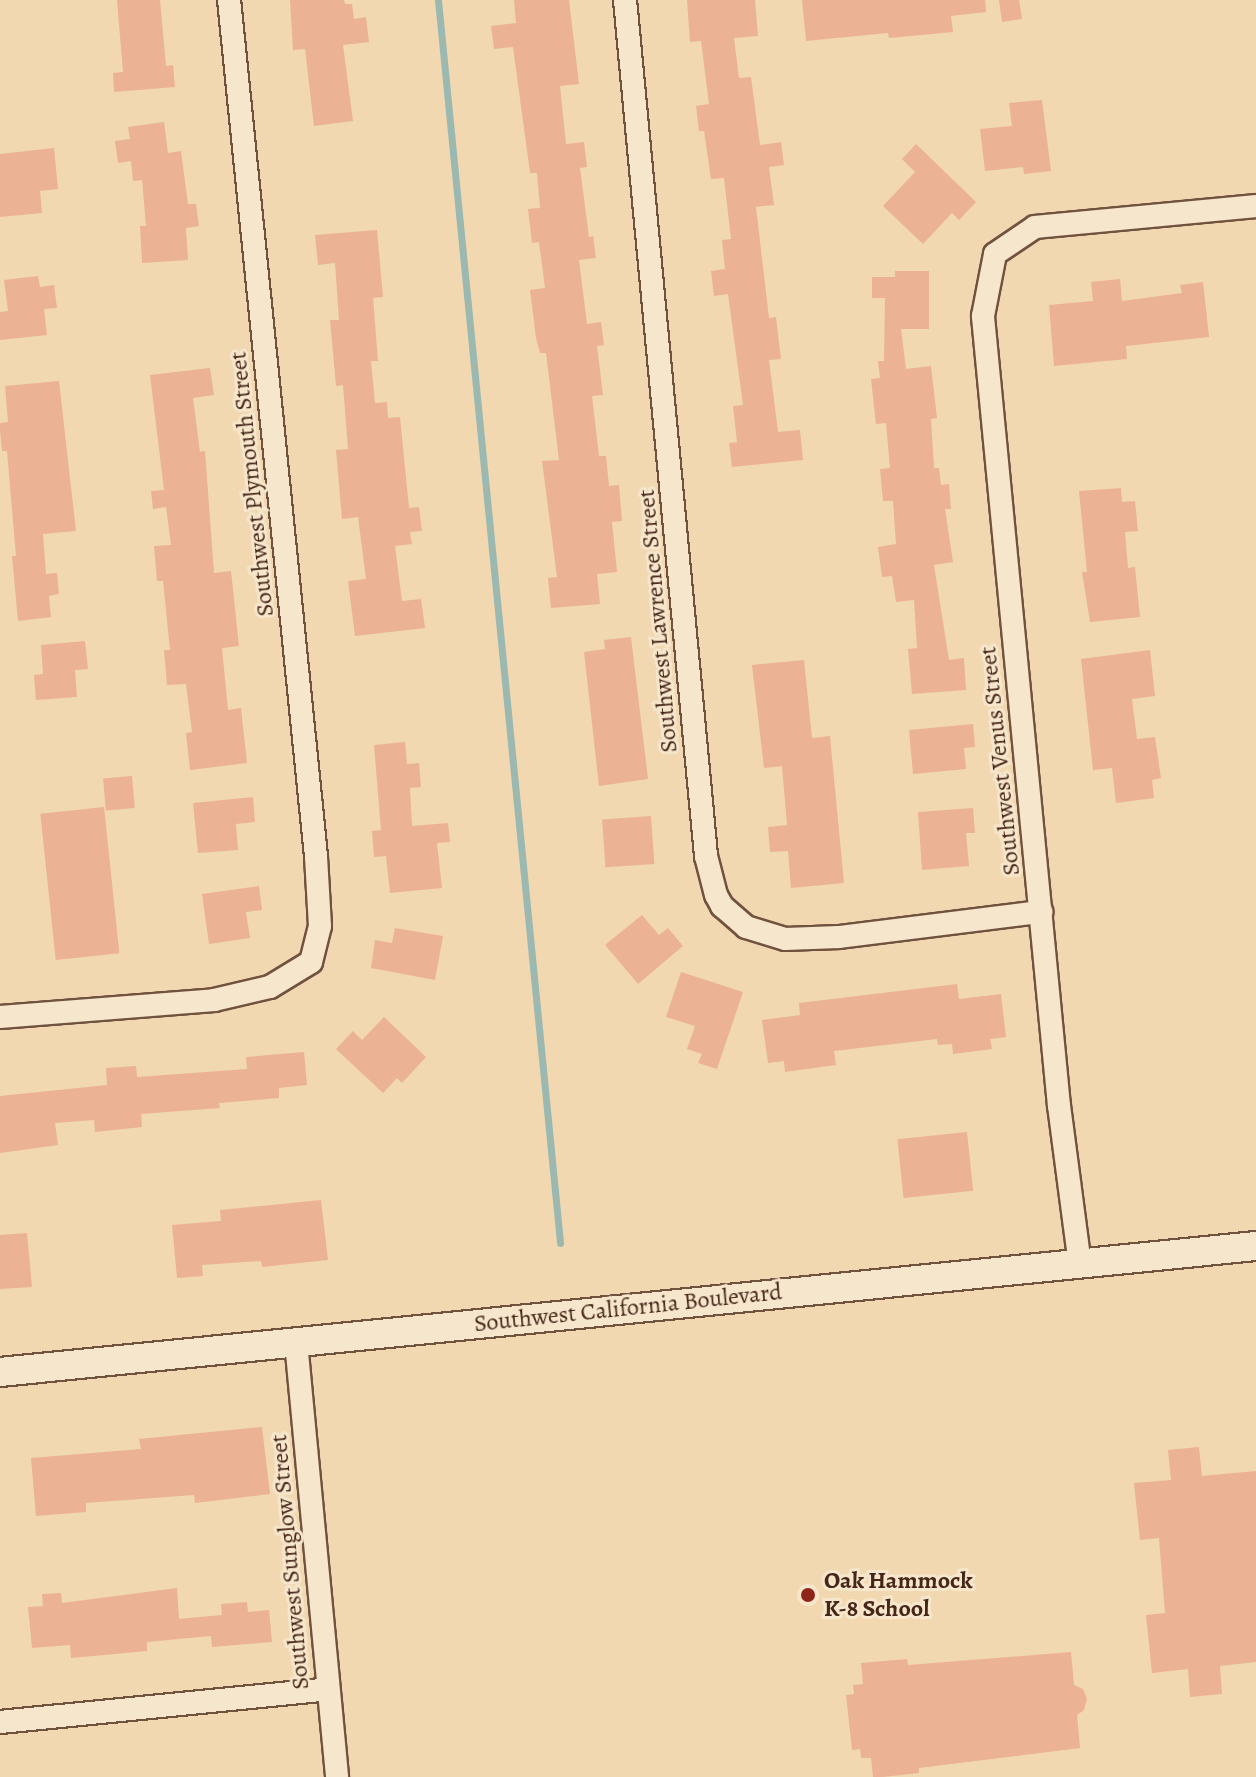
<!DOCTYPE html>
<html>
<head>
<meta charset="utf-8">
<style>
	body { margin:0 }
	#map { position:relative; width:1256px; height:1777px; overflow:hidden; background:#f1d8b1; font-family:Alegreya,serif }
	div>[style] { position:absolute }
	.stream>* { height:7px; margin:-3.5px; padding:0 3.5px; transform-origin:3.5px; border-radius:3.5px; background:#9bb9b0 }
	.building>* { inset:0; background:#ebb294; transform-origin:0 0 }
	.roads { filter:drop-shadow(2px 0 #71523f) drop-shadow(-2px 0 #71523f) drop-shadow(0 2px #71523f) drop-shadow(0 -2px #71523f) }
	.minor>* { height:22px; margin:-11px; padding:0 11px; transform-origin:11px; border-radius:11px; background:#f6e6cc }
	.tertiary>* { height:28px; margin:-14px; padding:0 14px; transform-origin:14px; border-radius:14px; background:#f6e6cc }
	.dots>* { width:22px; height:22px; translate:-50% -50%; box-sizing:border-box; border:4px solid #f6e6cc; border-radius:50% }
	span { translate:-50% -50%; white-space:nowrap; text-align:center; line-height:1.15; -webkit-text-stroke:6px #f6e6cc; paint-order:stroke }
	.street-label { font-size:24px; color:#462619 }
	.poi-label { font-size:24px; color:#462619; font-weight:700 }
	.left { translate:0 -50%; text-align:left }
</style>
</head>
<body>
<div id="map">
	<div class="stream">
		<div style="left:438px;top:0;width:1249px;rotate:84.39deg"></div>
	</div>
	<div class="building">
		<div style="clip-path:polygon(117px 0,160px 0,166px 66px,173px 65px,175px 87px,114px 92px,113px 73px,123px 72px)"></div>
		<div style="clip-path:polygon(290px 0,344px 0,345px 4px,352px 4px,354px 19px,366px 17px,369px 42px,343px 45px,353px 121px,314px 126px,305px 49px,293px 50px)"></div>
		<div style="clip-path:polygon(514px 0,569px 0,579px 84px,560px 86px,566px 144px,584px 142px,587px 167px,580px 168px,589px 237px,593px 236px,596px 258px,579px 260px,587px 324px,601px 322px,604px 345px,597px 346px,603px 395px,592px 396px,599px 456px,606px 456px,609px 486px,619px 485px,622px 521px,612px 522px,617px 572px,597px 574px,600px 604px,551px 608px,548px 578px,557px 577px,542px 461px,559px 460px,546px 353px,540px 353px,536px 338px,530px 290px,545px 288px,539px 242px,532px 243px,528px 209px,540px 208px,537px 173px,530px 173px,513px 47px,494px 49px,491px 26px,516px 23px)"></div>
		<div style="clip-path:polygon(687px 0,755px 0,758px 36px,734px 38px,739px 78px,751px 77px,760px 145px,781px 142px,784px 165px,769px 167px,774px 205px,756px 207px,769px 318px,776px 317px,781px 359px,769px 360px,778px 432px,800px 430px,803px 460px,732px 467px,729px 443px,737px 442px,733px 406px,743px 405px,728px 294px,714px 296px,711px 271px,725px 269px,722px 240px,731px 239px,724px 178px,711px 179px,704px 131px,699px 131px,696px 106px,709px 104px,701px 41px,690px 42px)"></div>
		<div style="clip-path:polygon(802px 0,985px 0,986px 12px,951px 16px,953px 32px,889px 38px,888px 33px,806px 41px)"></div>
		<div style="clip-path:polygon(999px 0,1019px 0,1022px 19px,1002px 22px)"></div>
		<div style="clip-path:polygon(1042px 100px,1051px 171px,1024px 174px,1023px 167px,985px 171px,980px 129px,1012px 126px,1009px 103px)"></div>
		<div style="clip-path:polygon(164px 122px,168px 153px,181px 151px,188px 204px,196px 204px,199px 226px,186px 228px,188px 260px,142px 263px,140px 226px,146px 226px,142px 180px,133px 181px,131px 161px,118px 163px,115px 141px,130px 139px,128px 127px)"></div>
		<div style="clip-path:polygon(916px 144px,976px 202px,959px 220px,952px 213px,923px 244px,883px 206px,915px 172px,902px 159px)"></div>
		<div style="clip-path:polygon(54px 148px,58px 189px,40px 191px,42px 213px,0 217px,0 154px)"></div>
		<div style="clip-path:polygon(377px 230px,383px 297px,373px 298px,378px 361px,371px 361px,375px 403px,387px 402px,388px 418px,400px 417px,409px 508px,419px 507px,422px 531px,410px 532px,412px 544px,395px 546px,402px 601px,421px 599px,425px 628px,355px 636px,348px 581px,366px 579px,358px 517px,342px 519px,336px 450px,348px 449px,343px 385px,336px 386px,330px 320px,339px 320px,335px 263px,318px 265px,315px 235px)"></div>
		<div style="clip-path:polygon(895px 271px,929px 271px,929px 329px,901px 329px,906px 369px,931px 366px,937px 418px,931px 419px,934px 468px,939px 468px,941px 485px,949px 484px,951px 509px,945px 509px,953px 562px,934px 565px,949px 660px,964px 658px,966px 690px,912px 694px,908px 649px,917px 648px,914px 600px,896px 602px,892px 576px,882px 577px,878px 547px,896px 544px,893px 501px,883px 501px,880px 469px,890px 468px,886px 423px,876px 424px,871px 379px,880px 378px,878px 361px,884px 361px,885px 298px,872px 298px,872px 277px,895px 277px)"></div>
		<div style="clip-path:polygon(38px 276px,40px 287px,54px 285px,57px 308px,44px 309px,47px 335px,0 340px,0 312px,8px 311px,4px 280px)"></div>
		<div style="clip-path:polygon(1120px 279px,1122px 301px,1182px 293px,1180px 285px,1203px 282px,1209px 337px,1126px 346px,1127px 359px,1054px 366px,1049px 305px,1093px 301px,1091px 282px)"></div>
		<div style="clip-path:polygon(210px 368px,214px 395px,193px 398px,200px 452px,205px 451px,214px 573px,231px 571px,239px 646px,222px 648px,228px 710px,241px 708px,247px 763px,190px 770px,186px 733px,192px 732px,186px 684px,167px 685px,164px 650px,170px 650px,165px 600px,163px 581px,157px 581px,154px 546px,171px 545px,166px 507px,153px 509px,151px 491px,164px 490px,150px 375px)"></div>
		<div style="clip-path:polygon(59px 381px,76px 531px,43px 534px,46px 574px,57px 573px,59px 594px,49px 596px,51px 617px,18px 621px,12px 556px,16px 556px,7px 451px,2px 451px,0 430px,0 423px,8px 422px,5px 386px)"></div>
		<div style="clip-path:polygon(1121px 488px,1122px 502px,1135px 501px,1138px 531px,1125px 532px,1128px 568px,1135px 567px,1140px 617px,1090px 622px,1082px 572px,1087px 572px,1079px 491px)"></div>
		<div style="clip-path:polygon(631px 637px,648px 779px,599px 786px,584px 652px,605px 649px,604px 640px)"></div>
		<div style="clip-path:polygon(85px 641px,88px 669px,75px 670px,77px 697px,36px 700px,34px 675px,43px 674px,41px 645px)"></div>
		<div style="clip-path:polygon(1150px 650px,1155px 696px,1132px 699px,1137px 739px,1155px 737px,1161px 778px,1152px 780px,1154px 798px,1116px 803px,1112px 768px,1093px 770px,1081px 659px)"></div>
		<div style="clip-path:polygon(804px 660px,812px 738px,830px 736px,844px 883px,791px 888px,788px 851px,770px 852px,768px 827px,787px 825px,782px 766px,764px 768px,752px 665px)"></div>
		<div style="clip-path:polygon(973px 724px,975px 747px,964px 748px,966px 769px,913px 774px,909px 730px)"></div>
		<div style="clip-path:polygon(405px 742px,407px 764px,419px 763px,421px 787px,410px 788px,412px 826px,448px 823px,450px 842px,437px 843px,442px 888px,390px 893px,386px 856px,374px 857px,372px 831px,381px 830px,374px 745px)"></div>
		<div style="left:132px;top:776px;width:32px;height:29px;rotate:85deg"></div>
		<div style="clip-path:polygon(253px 797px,255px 822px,236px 824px,238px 850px,198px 853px,193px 803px)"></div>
		<div style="left:104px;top:807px;width:147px;height:64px;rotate:84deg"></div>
		<div style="clip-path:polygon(973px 808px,975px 833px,966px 833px,969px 866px,922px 870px,918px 812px)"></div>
		<div style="left:651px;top:816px;width:48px;height:49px;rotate:86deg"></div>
		<div style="clip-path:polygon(259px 886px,262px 910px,246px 912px,250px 938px,209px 944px,202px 894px)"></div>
		<div style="clip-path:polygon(642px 915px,659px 935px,668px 928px,683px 946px,638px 984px,605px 945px)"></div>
		<div style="clip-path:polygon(395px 928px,443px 936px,435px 980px,371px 968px,375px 940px,392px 943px)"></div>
		<div style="clip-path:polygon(681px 972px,743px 992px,717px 1069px,698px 1063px,702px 1054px,687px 1049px,695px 1026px,666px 1017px)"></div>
		<div style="clip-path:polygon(957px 984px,959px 999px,1001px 994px,1006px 1037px,990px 1039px,992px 1049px,953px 1054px,952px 1044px,938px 1045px,937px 1039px,834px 1051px,836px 1065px,785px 1072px,784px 1061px,768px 1063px,762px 1020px,800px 1015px,799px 1003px)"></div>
		<div style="clip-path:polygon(384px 1017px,426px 1057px,402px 1083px,397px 1078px,383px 1093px,336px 1049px,353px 1031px,362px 1040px)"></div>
		<div style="clip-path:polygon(304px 1052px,307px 1085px,279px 1088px,279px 1098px,219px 1103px,220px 1108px,141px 1114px,142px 1127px,95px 1132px,94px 1120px,55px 1123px,58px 1145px,0 1153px,0 1096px,107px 1085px,106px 1068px,136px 1066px,137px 1077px,247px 1069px,246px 1057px)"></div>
		<div style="left:967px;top:1132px;width:59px;height:70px;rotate:84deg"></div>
		<div style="clip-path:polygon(321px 1200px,328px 1260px,262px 1267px,261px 1261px,202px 1265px,203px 1276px,177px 1278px,172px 1225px,221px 1221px,220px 1210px)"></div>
		<div style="clip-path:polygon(27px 1233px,32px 1287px,0 1289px,0 1235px)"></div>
		<div style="clip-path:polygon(262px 1427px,270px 1494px,195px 1503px,194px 1495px,86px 1503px,86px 1512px,36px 1516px,31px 1458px,141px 1449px,139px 1439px)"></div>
		<div style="clip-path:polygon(1199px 1447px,1202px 1476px,1256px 1471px,1256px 1662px,1220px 1666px,1222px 1694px,1190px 1697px,1188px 1669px,1152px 1673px,1146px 1615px,1165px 1613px,1159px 1538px,1140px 1540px,1134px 1483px,1171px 1480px,1168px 1450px)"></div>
		<div style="clip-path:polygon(177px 1588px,179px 1619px,222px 1615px,221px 1604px,247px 1602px,248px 1612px,269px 1610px,272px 1642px,212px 1647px,211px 1636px,147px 1642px,147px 1651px,71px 1658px,70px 1645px,32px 1648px,28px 1607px,43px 1606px,42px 1594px,61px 1593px,62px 1603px)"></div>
		<div style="clip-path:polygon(1071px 1652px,1074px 1685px,1083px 1689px,1087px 1699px,1084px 1710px,1077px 1715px,1080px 1748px,919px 1768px,919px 1773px,883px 1777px,873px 1777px,871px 1758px,861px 1758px,860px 1749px,852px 1750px,846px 1695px,854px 1694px,853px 1685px,863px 1684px,861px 1663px,907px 1659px,908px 1665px)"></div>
	</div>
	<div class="roads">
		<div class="minor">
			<div style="left:625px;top:0;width:860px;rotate:84.59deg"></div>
			<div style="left:706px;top:856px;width:40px;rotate:75.6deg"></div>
			<div style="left:716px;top:895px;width:13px;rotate:61deg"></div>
			<div style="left:722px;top:906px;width:32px;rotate:41deg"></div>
			<div style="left:746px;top:927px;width:41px;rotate:17.1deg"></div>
			<div style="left:785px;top:939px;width:54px;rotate:-2.1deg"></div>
			<div style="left:839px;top:937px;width:204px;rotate:-7.1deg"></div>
			<div style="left:0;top:1017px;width:215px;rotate:-4.5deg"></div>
			<div style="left:214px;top:1000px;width:57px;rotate:-13.1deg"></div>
			<div style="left:270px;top:987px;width:48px;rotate:-31.4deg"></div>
			<div style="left:311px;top:962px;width:37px;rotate:-76deg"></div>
			<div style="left:320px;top:926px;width:70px;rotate:-93.3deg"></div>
			<div style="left:316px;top:856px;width:860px;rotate:-95.8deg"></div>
			<div style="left:1080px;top:1265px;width:160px;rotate:-97.5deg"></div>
			<div style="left:1059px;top:1106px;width:794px;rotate:-95.5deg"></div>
			<div style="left:983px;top:316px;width:63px;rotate:-79deg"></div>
			<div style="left:995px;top:254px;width:48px;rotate:-34deg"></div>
			<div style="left:1035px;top:227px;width:222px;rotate:-5.4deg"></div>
			<div style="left:296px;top:1342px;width:437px;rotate:84.6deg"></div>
			<div style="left:0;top:1722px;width:330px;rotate:-5.7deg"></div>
		</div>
		<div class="tertiary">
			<div style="left:0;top:1372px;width:1262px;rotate:-5.73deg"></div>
		</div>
	</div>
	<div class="dots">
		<div style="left:808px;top:1595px;background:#8f2418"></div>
	</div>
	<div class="street-label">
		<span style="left:252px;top:484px;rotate:-96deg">Southwest Plymouth Street</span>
		<span style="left:658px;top:621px;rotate:-95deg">Southwest Lawrence Street</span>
		<span style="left:1000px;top:761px;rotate:-96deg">Southwest Venus Street</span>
		<span style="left:628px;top:1308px;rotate:-6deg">Southwest California Boulevard</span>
		<span style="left:290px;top:1562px;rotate:-95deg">Southwest Sunglow Street</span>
	</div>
	<div class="poi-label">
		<span class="left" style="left:824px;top:1595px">Oak Hammock<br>K-8 School</span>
	</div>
</div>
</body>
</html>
